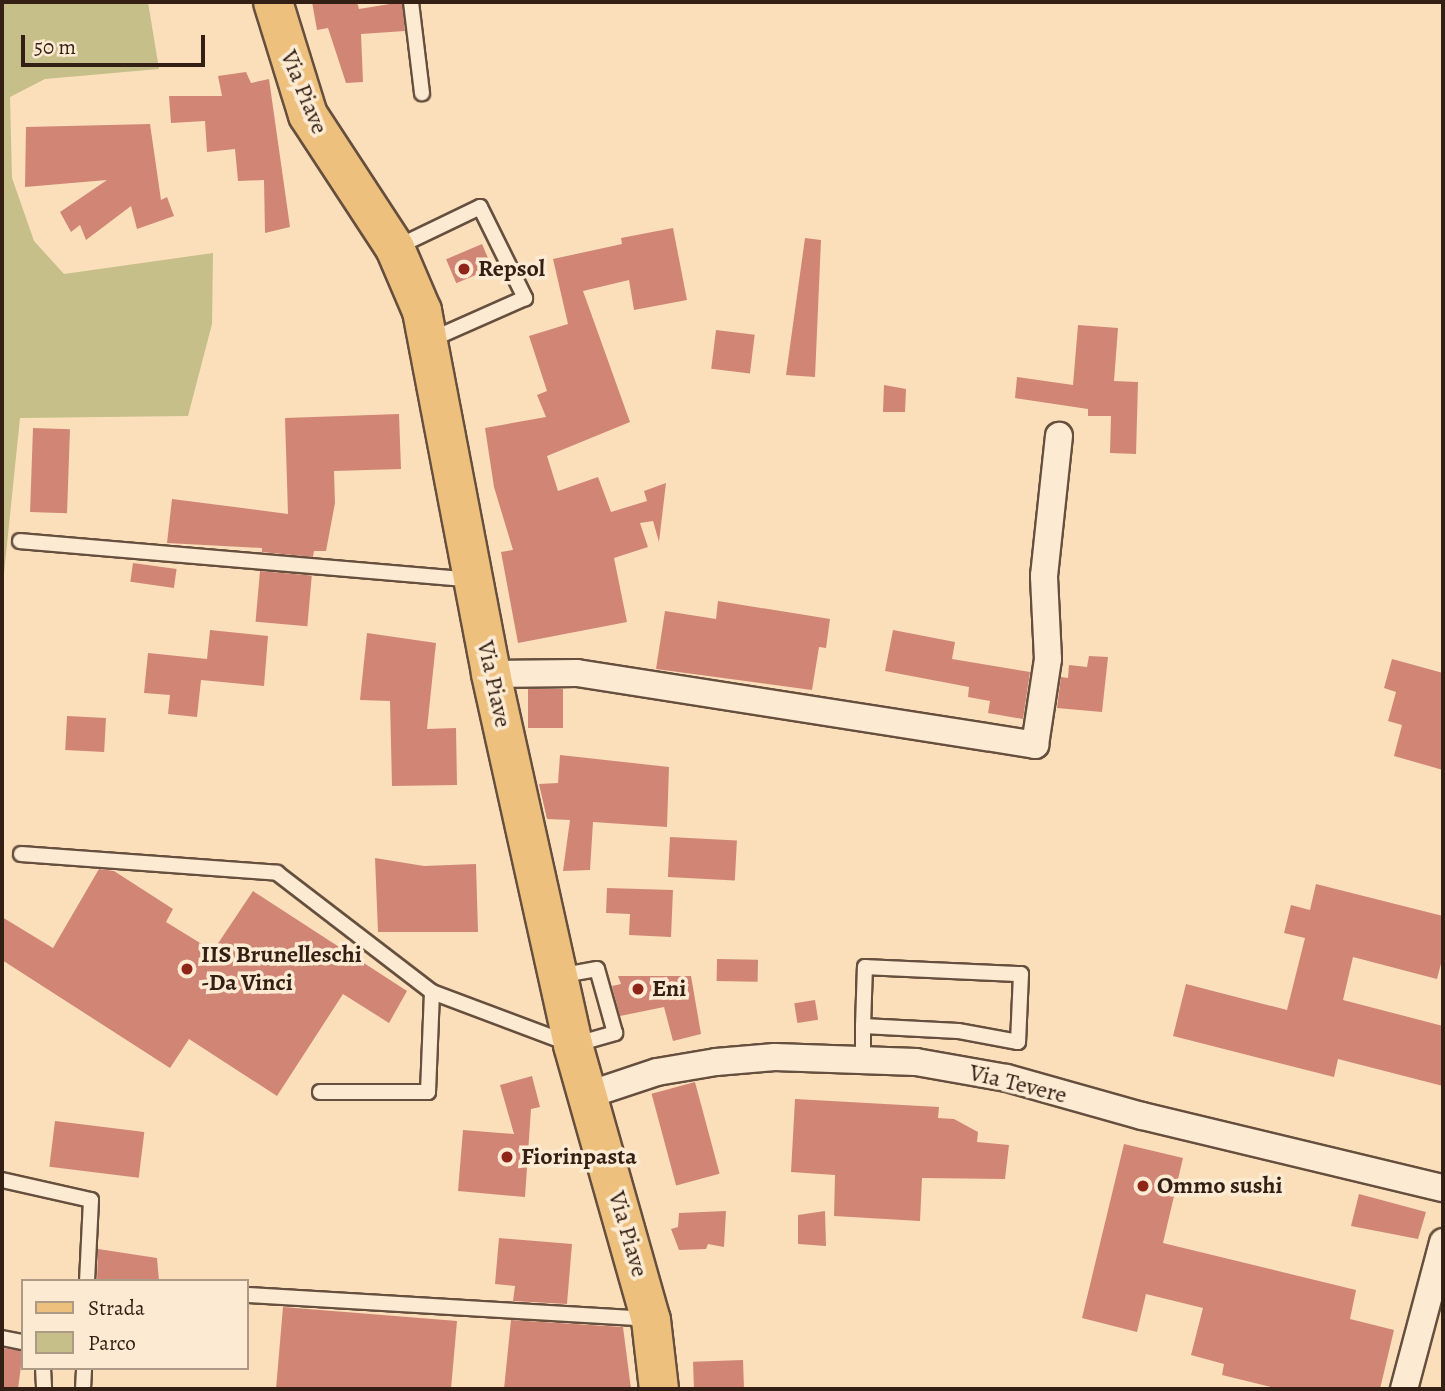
<!DOCTYPE html>
<html>
<head>
<meta charset="utf-8">
<style>
	body { margin:0 }
	#map { position:relative; width:1445px; height:1391px; overflow:hidden; background:#fadfba; font-family:Alegreya,serif }
	div>[style] { position:absolute }
	.green>* { inset:0; background:#c6bf8a }
	.building>* { inset:0; background:#d18675; transform-origin:0 0 }
	.roads { filter:drop-shadow(2px 0 #664f3e) drop-shadow(-2px 0 #664f3e) drop-shadow(0 2px #664f3e) drop-shadow(0 -2px #664f3e) }
	.lane>* { height:14px; margin:-7px; padding:0 7px; transform-origin:7px; border-radius:7px; background:#fcead2 }
	.street>* { height:26px; margin:-13px; padding:0 13px; transform-origin:13px; border-radius:13px; background:#fcead2 }
	.primary>* { height:38px; margin:-19px; padding:0 19px; transform-origin:19px; border-radius:19px; background:#edc07d }
	.dots>* { width:19px; height:19px; translate:-50% -50%; box-sizing:border-box; border:4px solid #fcead2; border-radius:50% }
	span { translate:-50% -50%; white-space:nowrap; text-align:center; line-height:1.15; -webkit-text-stroke:7px #fcead2; paint-order:stroke }
	.street-label { font-size:24px; color:#341f14 }
	.poi-label { font-size:24px; color:#341f14; font-weight:700 }
	.left { translate:0 -50%; text-align:left }
	.frame { position:absolute; inset:0; border:4px solid #341f14; pointer-events:none }
	.legend { position:absolute; left:21px; top:1279px; width:228px; height:91px; box-sizing:border-box; background:#fcead2; border:2px solid #ac9986; margin:0; padding:9px 12px; list-style:none; font-size:21px; color:#341f14 }
	.legend li { display:flex; align-items:center; gap:14px; height:35px }
	.legend b { width:35px; border:2px solid #ac9986 }
	.scale { position:absolute; left:21px; top:35px; width:184px; height:32px; box-sizing:border-box; border:4px solid #341f14; border-top:0; padding-left:9px; font-size:21px; line-height:24px; white-space:nowrap; color:#341f14; -webkit-text-stroke:5px #fcead2; paint-order:stroke }
</style>
</head>
<body>
<div id="map">
	<div class="green">
		<div style="clip-path:polygon(2px 2px,148px 2px,159px 69px,45px 79px,10px 97px,12px 178px,34px 241px,64px 274px,213px 253px,212px 324px,188px 416px,20px 418px,2px 593px)"></div>
	</div>
	<div class="building">
		<div style="clip-path:polygon(312px 2px,357px 2px,359px 9px,402px 2px,405px 31px,361px 34px,363px 82px,346px 83px,328px 28px,317px 30px)"></div>
		<div style="clip-path:polygon(246px 72px,251px 83px,269px 79px,290px 227px,265px 233px,264px 180px,238px 181px,235px 149px,207px 152px,205px 121px,171px 123px,169px 96px,222px 96px,218px 76px)"></div>
		<div style="clip-path:polygon(150px 124px,161px 200px,167px 197px,174px 216px,137px 229px,131px 206px,86px 240px,80px 225px,71px 232px,60px 212px,107px 180px,25px 187px,26px 127px)"></div>
		<div style="clip-path:polygon(673px 228px,687px 300px,634px 310px,629px 280px,583px 291px,630px 422px,547px 456px,558px 491px,598px 477px,611px 512px,647px 501px,644px 491px,666px 483px,659px 542px,653px 521px,640px 523px,648px 547px,614px 558px,627px 622px,518px 643px,501px 552px,513px 550px,494px 487px,485px 428px,546px 417px,537px 395px,547px 391px,529px 336px,568px 324px,553px 259px,622px 244px,621px 238px)"></div>
		<div style="clip-path:polygon(805px 238px,821px 240px,815px 377px,786px 375px)"></div>
		<div style="left:482px;top:244px;width:26px;height:39px;rotate:67deg"></div>
		<div style="clip-path:polygon(1078px 325px,1118px 328px,1114px 381px,1138px 382px,1136px 454px,1110px 453px,1111px 416px,1088px 416px,1088px 409px,1015px 398px,1017px 377px,1073px 385px)"></div>
		<div style="left:716px;top:330px;width:39px;height:39px;rotate:7deg"></div>
		<div style="clip-path:polygon(884px 385px,906px 389px,905px 412px,883px 412px)"></div>
		<div style="clip-path:polygon(399px 414px,401px 469px,334px 471px,335px 503px,326px 551px,314px 551px,313px 557px,262px 552px,262px 548px,167px 543px,172px 499px,288px 514px,285px 418px)"></div>
		<div style="left:33px;top:428px;width:37px;height:84px;rotate:2deg"></div>
		<div style="left:133px;top:563px;width:44px;height:19px;rotate:8deg"></div>
		<div style="left:260px;top:571px;width:52px;height:51px;rotate:5deg"></div>
		<div style="clip-path:polygon(718px 601px,830px 619px,826px 648px,819px 647px,812px 690px,656px 669px,665px 611px,716px 619px)"></div>
		<div style="clip-path:polygon(210px 630px,268px 636px,264px 686px,201px 680px,197px 717px,168px 714px,170px 695px,144px 693px,148px 653px,207px 659px)"></div>
		<div style="clip-path:polygon(893px 630px,955px 642px,952px 659px,1030px 672px,1023px 719px,988px 713px,990px 701px,968px 697px,969px 687px,885px 671px)"></div>
		<div style="clip-path:polygon(367px 633px,436px 643px,427px 729px,456px 728px,457px 785px,392px 786px,390px 701px,360px 700px)"></div>
		<div style="clip-path:polygon(1089px 656px,1108px 657px,1102px 712px,1057px 708px,1061px 677px,1068px 678px,1069px 665px,1087px 667px)"></div>
		<div style="clip-path:polygon(1392px 659px,1443px 673px,1443px 770px,1394px 756px,1402px 725px,1388px 721px,1396px 692px,1384px 688px)"></div>
		<div style="left:528px;top:689px;width:35px;height:39px"></div>
		<div style="left:67px;top:716px;width:39px;height:34px;rotate:3deg"></div>
		<div style="clip-path:polygon(560px 755px,669px 767px,667px 827px,593px 822px,590px 870px,563px 871px,570px 820px,547px 819px,539px 784px,558px 783px)"></div>
		<div style="left:670px;top:837px;width:67px;height:40px;rotate:3deg"></div>
		<div style="clip-path:polygon(375px 858px,424px 866px,476px 864px,478px 932px,378px 932px)"></div>
		<div style="clip-path:polygon(99px 869px,114px 871px,173px 909px,166px 922px,213px 951px,253px 891px,407px 991px,389px 1023px,343px 994px,277px 1096px,189px 1039px,170px 1068px,2px 960px,2px 917px,53px 948px)"></div>
		<div style="clip-path:polygon(1316px 884px,1443px 916px,1443px 956px,1437px 979px,1353px 957px,1343px 1000px,1443px 1026px,1443px 1086px,1338px 1059px,1334px 1077px,1173px 1036px,1186px 984px,1287px 1010px,1305px 938px,1284px 933px,1291px 905px,1310px 910px)"></div>
		<div style="clip-path:polygon(607px 888px,673px 890px,671px 937px,629px 935px,630px 914px,606px 913px)"></div>
		<div style="left:717px;top:959px;width:41px;height:22px;rotate:1deg"></div>
		<div style="clip-path:polygon(618px 976px,691px 976px,701px 1034px,673px 1041px,664px 1007px,620px 1016px,612px 986px,621px 984px)"></div>
		<div style="left:815px;top:1000px;width:20px;height:21px;rotate:81deg"></div>
		<div style="clip-path:polygon(532px 1076px,540px 1107px,531px 1109px,525px 1197px,458px 1191px,463px 1130px,514px 1134px,500px 1085px)"></div>
		<div style="left:695px;top:1082px;width:95px;height:45px;rotate:75deg"></div>
		<div style="clip-path:polygon(795px 1099px,939px 1107px,938px 1118px,954px 1119px,978px 1132px,977px 1142px,1009px 1145px,1005px 1179px,922px 1178px,920px 1221px,834px 1216px,835px 1175px,791px 1172px)"></div>
		<div style="left:55px;top:1121px;width:90px;height:46px;rotate:7deg"></div>
		<div style="clip-path:polygon(1124px 1144px,1183px 1158px,1163px 1243px,1356px 1290px,1350px 1319px,1394px 1330px,1380px 1389px,1279px 1389px,1222px 1375px,1224px 1364px,1191px 1355px,1203px 1308px,1146px 1294px,1137px 1332px,1082px 1318px)"></div>
		<div style="clip-path:polygon(1359px 1194px,1426px 1212px,1418px 1239px,1351px 1226px)"></div>
		<div style="clip-path:polygon(726px 1211px,724px 1247px,708px 1244px,706px 1249px,679px 1250px,671px 1229px,678px 1227px,679px 1213px)"></div>
		<div style="clip-path:polygon(825px 1211px,826px 1246px,798px 1244px,798px 1215px)"></div>
		<div style="clip-path:polygon(499px 1238px,572px 1244px,567px 1304px,513px 1301px,515px 1286px,495px 1284px)"></div>
		<div style="clip-path:polygon(98px 1249px,157px 1258px,159px 1281px,97px 1281px)"></div>
		<div style="clip-path:polygon(283px 1307px,457px 1321px,451px 1389px,276px 1389px)"></div>
		<div style="clip-path:polygon(511px 1320px,623px 1327px,631px 1389px,504px 1389px)"></div>
		<div style="clip-path:polygon(2px 1348px,23px 1351px,18px 1389px,2px 1389px)"></div>
		<div style="left:743px;top:1360px;width:29px;height:50px;rotate:88deg"></div>
	</div>
	<div class="roads">
		<div class="lane">
			<div style="left:411px;top:2px;width:92px;rotate:83.1deg"></div>
			<div style="left:397px;top:247px;width:92px;rotate:-25.7deg"></div>
			<div style="left:480px;top:207px;width:102px;rotate:63.7deg"></div>
			<div style="left:525px;top:298px;width:104px;rotate:156.1deg"></div>
			<div style="left:20px;top:541px;width:454px;rotate:4.9deg"></div>
			<div style="left:21px;top:854px;width:257px;rotate:4.2deg"></div>
			<div style="left:277px;top:873px;width:195px;rotate:37.5deg"></div>
			<div style="left:865px;top:967px;width:156px;rotate:2.6deg"></div>
			<div style="left:1021px;top:974px;width:68px;rotate:92.5deg"></div>
			<div style="left:1018px;top:1042px;width:61px;rotate:-169.6deg"></div>
			<div style="left:958px;top:1031px;width:95px;rotate:-177deg"></div>
			<div style="left:863px;top:1026px;width:59px;rotate:-88.1deg"></div>
			<div style="left:863px;top:1026px;width:32px;rotate:90deg"></div>
			<div style="left:320px;top:1092px;width:108px"></div>
			<div style="left:428px;top:1092px;width:100px;rotate:-87.7deg"></div>
			<div style="left:432px;top:992px;width:151px;rotate:20.6deg"></div>
			<div style="left:573px;top:1045px;width:44px;rotate:-15.9deg"></div>
			<div style="left:615px;top:1033px;width:66px;rotate:-105.7deg"></div>
			<div style="left:597px;top:969px;width:39px;rotate:170deg"></div>
			<div style="left:2px;top:1180px;width:91px;rotate:12.7deg"></div>
			<div style="left:91px;top:1200px;width:81px;rotate:92.8deg"></div>
			<div style="left:247px;top:1295px;width:404px;rotate:3.4deg"></div>
			<div style="left:2px;top:1338px;width:21px;rotate:11deg"></div>
			<div style="left:43px;top:1368px;width:21px;rotate:87deg"></div>
			<div style="left:83px;top:1389px;width:21px;rotate:-87deg"></div>
		</div>
		<div class="street">
			<div style="left:491px;top:674px;width:86px;rotate:-0.7deg"></div>
			<div style="left:577px;top:673px;width:464px;rotate:8.9deg"></div>
			<div style="left:1035px;top:745px;width:87px;rotate:-81.4deg"></div>
			<div style="left:1048px;top:659px;width:83px;rotate:-92.8deg"></div>
			<div style="left:1044px;top:576px;width:141px;rotate:-83.9deg"></div>
			<div style="left:588px;top:1095px;width:73px;rotate:-18.4deg"></div>
			<div style="left:657px;top:1072px;width:60px;rotate:-9.6deg"></div>
			<div style="left:716px;top:1062px;width:59px;rotate:-4.8deg"></div>
			<div style="left:775px;top:1057px;width:141px;rotate:2deg"></div>
			<div style="left:916px;top:1062px;width:92px;rotate:10deg"></div>
			<div style="left:1007px;top:1078px;width:140px;rotate:15.7deg"></div>
			<div style="left:1142px;top:1116px;width:309px;rotate:13.5deg"></div>
			<div style="left:1404px;top:1389px;width:152px;rotate:-75.1deg"></div>
		</div>
		<div class="primary">
			<div style="left:273px;top:2px;width:118px;rotate:72.8deg"></div>
			<div style="left:308px;top:115px;width:159px;rotate:56.8deg"></div>
			<div style="left:395px;top:248px;width:69px;rotate:66.8deg"></div>
			<div style="left:422px;top:311px;width:369px;rotate:79.2deg"></div>
			<div style="left:491px;top:674px;width:380px;rotate:77.5deg"></div>
			<div style="left:573px;top:1045px;width:286px;rotate:74.2deg"></div>
			<div style="left:651px;top:1320px;width:69px;rotate:83.4deg"></div>
		</div>
	</div>
	<div class="dots">
		<div style="left:464px;top:269px;background:#8f2418"></div>
		<div style="left:187px;top:969px;background:#8f2418"></div>
		<div style="left:638px;top:989px;background:#8f2418"></div>
		<div style="left:507px;top:1157px;background:#8f2418"></div>
		<div style="left:1143px;top:1186px;background:#8f2418"></div>
	</div>
	<div class="street-label">
		<span style="left:304px;top:92px;rotate:68deg">Via Piave</span>
		<span style="left:494px;top:684px;rotate:78deg">Via Piave</span>
		<span style="left:1018px;top:1084px;rotate:14deg">Via Tevere</span>
		<span style="left:628px;top:1234px;rotate:74deg">Via Piave</span>
	</div>
	<div class="poi-label">
		<span class="left" style="left:478px;top:269px">Repsol</span>
		<span class="left" style="left:201px;top:969px">IIS Brunelleschi<br>-Da Vinci</span>
		<span class="left" style="left:652px;top:989px">Eni</span>
		<span class="left" style="left:521px;top:1157px">Fiorinpasta</span>
		<span class="left" style="left:1157px;top:1186px">Ommo sushi</span>
	</div>
	<div class="frame"></div>
	<ul class="legend">
	<li><b style="height:9px;background:#edc07d"></b>Strada</li>
	<li><b style="height:19px;background:#c6bf8a"></b>Parco</li>
	</ul>
	<div class="scale">50 m</div>
</div>
</body>
</html>
